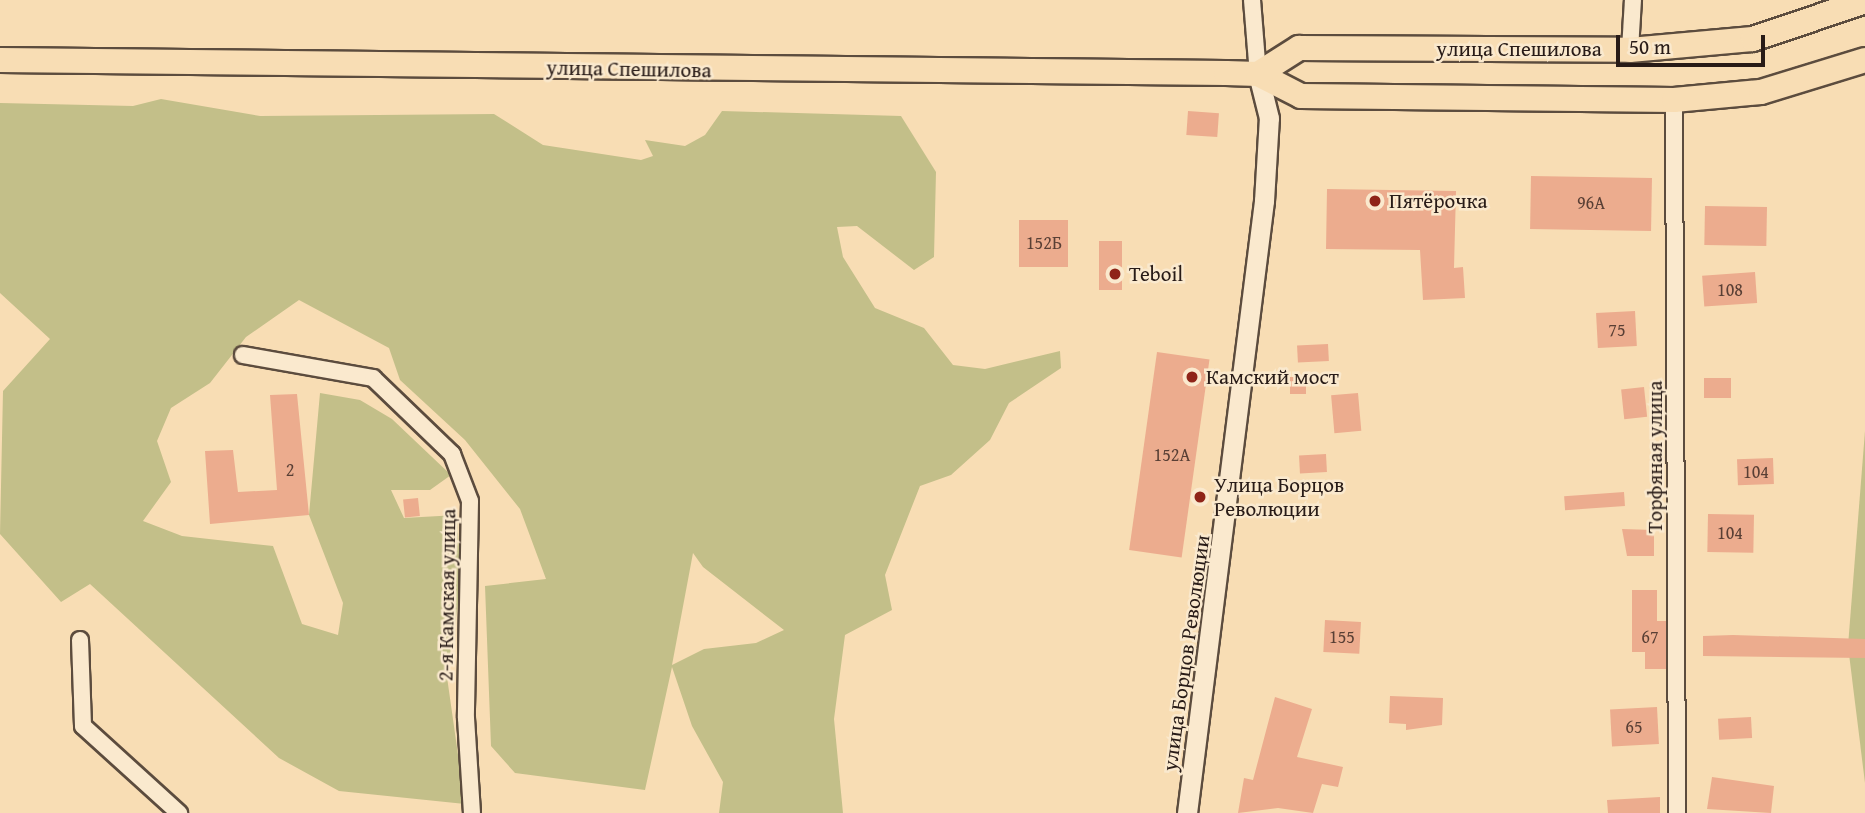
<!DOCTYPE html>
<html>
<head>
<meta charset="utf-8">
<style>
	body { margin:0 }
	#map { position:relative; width:1865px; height:813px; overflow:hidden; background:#f8ddb4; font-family:"Gentium Book Plus",serif }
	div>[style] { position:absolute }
	.green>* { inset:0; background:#c3bf89 }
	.building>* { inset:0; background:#ecac8e; transform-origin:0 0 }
	.roads { filter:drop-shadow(2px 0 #5c4c3e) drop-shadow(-2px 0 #5c4c3e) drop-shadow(0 2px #5c4c3e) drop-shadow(0 -2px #5c4c3e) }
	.minor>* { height:16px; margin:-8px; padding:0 8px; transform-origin:8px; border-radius:8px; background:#fae9ce }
	.tertiary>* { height:19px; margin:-9.5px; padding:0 9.5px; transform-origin:9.5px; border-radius:9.5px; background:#fae9ce }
	.primary>* { height:24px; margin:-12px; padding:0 12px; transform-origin:12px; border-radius:12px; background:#f8ddb4 }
	.dots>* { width:19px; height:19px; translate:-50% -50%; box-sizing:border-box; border:4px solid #fae9ce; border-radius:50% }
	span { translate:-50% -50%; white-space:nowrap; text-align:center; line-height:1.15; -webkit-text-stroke:5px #fae9ce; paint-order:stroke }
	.number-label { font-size:18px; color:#593f35 }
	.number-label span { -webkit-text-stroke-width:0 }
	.street-label { font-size:21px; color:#281b17 }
	.poi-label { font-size:21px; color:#281b17 }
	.left { translate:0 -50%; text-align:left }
	.scale { position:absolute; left:1616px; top:35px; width:149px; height:32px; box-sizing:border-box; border:4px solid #281b17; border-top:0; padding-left:9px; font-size:21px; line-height:24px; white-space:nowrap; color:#281b17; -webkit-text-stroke:5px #fae9ce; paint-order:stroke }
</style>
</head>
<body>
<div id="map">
	<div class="green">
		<div style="clip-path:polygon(evenodd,161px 99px,260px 116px,494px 114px,543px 145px,641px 160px,653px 156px,645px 140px,685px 146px,705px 135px,722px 111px,901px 116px,936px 172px,934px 257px,914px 270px,857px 226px,837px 227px,843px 257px,875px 308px,924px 328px,953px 365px,985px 369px,1060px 351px,1061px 368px,1009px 403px,990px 440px,951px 475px,920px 486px,885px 575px,892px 610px,845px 635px,834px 719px,843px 813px,719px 813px,723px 782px,692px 726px,672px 667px,645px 790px,515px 773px,491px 746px,485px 586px,546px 579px,520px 509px,465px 440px,400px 380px,389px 348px,299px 300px,246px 337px,210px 383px,171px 408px,157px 441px,171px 482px,143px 521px,182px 536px,273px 546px,302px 624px,338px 635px,343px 603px,309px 515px,320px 393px,360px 400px,392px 419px,451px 475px,430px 490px,391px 490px,404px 518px,457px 515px,461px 585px,447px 677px,465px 804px,339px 791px,279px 758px,90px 584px,61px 602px,0 534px,3px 391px,50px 339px,0 293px,0 103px,133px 106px,161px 99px,693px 553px,703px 567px,784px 630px,756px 643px,704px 649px,672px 665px,693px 553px)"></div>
		<div style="clip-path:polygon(1865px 431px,1865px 783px,1848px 646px)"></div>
	</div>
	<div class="building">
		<div style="left:1188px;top:111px;width:31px;height:24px;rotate:4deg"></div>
		<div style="left:1531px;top:176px;width:121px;height:53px;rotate:1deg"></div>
		<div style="clip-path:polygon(1327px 189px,1456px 191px,1454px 268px,1463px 267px,1465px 298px,1423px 300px,1420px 250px,1326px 249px)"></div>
		<div style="left:1705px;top:206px;width:62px;height:39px;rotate:1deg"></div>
		<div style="left:1019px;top:220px;width:49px;height:47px"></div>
		<div style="left:1099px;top:241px;width:23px;height:49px"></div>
		<div style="left:1755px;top:272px;width:31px;height:53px;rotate:86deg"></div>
		<div style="left:1635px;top:311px;width:35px;height:39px;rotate:87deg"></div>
		<div style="left:1328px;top:344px;width:17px;height:31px;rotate:87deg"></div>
		<div style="left:1157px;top:352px;width:53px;height:200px;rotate:8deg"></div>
		<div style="left:1306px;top:377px;width:17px;height:16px;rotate:90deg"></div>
		<div style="left:1704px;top:378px;width:27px;height:20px"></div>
		<div style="left:1644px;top:387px;width:30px;height:23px;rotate:84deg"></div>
		<div style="left:1358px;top:393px;width:38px;height:27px;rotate:85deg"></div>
		<div style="clip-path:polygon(297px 394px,309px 515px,210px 524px,205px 451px,233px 450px,238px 492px,277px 490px,270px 395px)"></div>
		<div style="left:1326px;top:454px;width:18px;height:27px;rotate:87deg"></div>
		<div style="left:1773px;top:458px;width:26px;height:36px;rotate:88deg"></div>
		<div style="left:1624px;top:492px;width:14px;height:60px;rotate:86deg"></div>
		<div style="left:418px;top:498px;width:18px;height:15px;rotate:84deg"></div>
		<div style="left:1708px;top:514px;width:46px;height:38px;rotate:1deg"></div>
		<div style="clip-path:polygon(1622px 529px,1654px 530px,1654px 556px,1627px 556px)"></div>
		<div style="clip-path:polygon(1632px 590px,1657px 590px,1657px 621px,1666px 621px,1666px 669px,1645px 669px,1645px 652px,1632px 652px)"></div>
		<div style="left:1325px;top:620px;width:36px;height:32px;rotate:3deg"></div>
		<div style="clip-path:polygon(1733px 635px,1865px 639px,1865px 658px,1703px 656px,1703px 636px)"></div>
		<div style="clip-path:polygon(1390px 696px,1443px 698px,1442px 725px,1406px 730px,1406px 724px,1389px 723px)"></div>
		<div style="clip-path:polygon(1275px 697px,1312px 709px,1297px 757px,1343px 767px,1338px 787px,1322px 784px,1313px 813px,1278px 808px,1238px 813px,1244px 778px,1253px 780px)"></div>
		<div style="left:1657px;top:707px;width:37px;height:47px;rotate:87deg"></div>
		<div style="left:1751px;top:717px;width:21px;height:33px;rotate:87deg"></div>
		<div style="clip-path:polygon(1712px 777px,1774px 786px,1771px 813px,1707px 809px)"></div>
		<div style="clip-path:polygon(1660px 797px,1660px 813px,1608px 813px,1607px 800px)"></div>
	</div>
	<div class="roads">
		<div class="minor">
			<div style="left:1252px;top:0;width:74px;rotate:85.4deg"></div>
			<div style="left:1630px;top:50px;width:50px;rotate:-86.6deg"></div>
			<div style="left:1674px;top:100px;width:713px;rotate:89.76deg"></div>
			<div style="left:243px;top:355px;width:132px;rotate:10deg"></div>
			<div style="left:373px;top:378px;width:110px;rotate:43.9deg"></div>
			<div style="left:452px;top:454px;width:50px;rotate:69deg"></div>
			<div style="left:470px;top:501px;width:217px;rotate:91.1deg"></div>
			<div style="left:466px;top:718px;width:95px;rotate:86.4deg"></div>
			<div style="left:80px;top:640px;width:86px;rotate:88deg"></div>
			<div style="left:83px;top:726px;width:130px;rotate:42.2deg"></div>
		</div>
		<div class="tertiary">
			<div style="left:1187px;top:813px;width:617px;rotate:-82.83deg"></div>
			<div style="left:1264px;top:201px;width:83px;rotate:-86.6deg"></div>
			<div style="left:1269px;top:118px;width:45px;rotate:-104deg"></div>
		</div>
		<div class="primary">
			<div style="left:0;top:60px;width:1226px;rotate:0.61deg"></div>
			<div style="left:1226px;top:73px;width:32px;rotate:2deg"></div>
			<div style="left:1258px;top:74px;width:48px;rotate:27.1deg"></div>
			<div style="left:1301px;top:96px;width:373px;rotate:0.6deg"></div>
			<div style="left:1674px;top:100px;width:87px;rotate:-5.3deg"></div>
			<div style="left:1761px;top:92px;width:109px;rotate:-17.1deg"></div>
			<div style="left:1258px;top:74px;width:49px;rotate:-32.4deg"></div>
			<div style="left:1299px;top:48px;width:331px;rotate:0.3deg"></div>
			<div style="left:1630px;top:50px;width:123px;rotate:-5.1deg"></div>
			<div style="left:1753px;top:39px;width:118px;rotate:-18.7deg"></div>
		</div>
	</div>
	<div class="dots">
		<div style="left:1375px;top:201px;background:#8f2418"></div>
		<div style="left:1115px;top:274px;background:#8f2418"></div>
		<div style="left:1192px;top:377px;background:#8f2418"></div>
		<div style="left:1200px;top:497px;background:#8f2418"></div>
	</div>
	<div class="number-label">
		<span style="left:1591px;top:203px">96А</span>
		<span style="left:1044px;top:243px">152Б</span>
		<span style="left:1730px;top:290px">108</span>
		<span style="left:1617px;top:330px">75</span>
		<span style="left:1172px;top:455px">152А</span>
		<span style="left:290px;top:470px">2</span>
		<span style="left:1756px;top:472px">104</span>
		<span style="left:1730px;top:533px">104</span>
		<span style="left:1342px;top:637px">155</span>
		<span style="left:1650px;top:637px">67</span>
		<span style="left:1634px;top:727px">65</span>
	</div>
	<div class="street-label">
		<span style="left:1519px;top:49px">улица Спешилова</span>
		<span style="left:629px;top:69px;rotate:1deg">улица Спешилова</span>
		<span style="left:1655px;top:457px;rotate:-90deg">Торфяная улица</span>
		<span style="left:447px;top:595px;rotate:-89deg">2-я Камская улица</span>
		<span style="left:1186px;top:653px;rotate:-82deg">улица Борцов Революции</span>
	</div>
	<div class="poi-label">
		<span class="left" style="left:1389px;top:201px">Пятёрочка</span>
		<span class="left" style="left:1129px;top:274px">Teboil</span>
		<span class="left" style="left:1206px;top:377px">Камский мост</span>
		<span class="left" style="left:1214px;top:497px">Улица Борцов<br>Революции</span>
	</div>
	<div class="scale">50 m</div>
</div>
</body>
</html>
